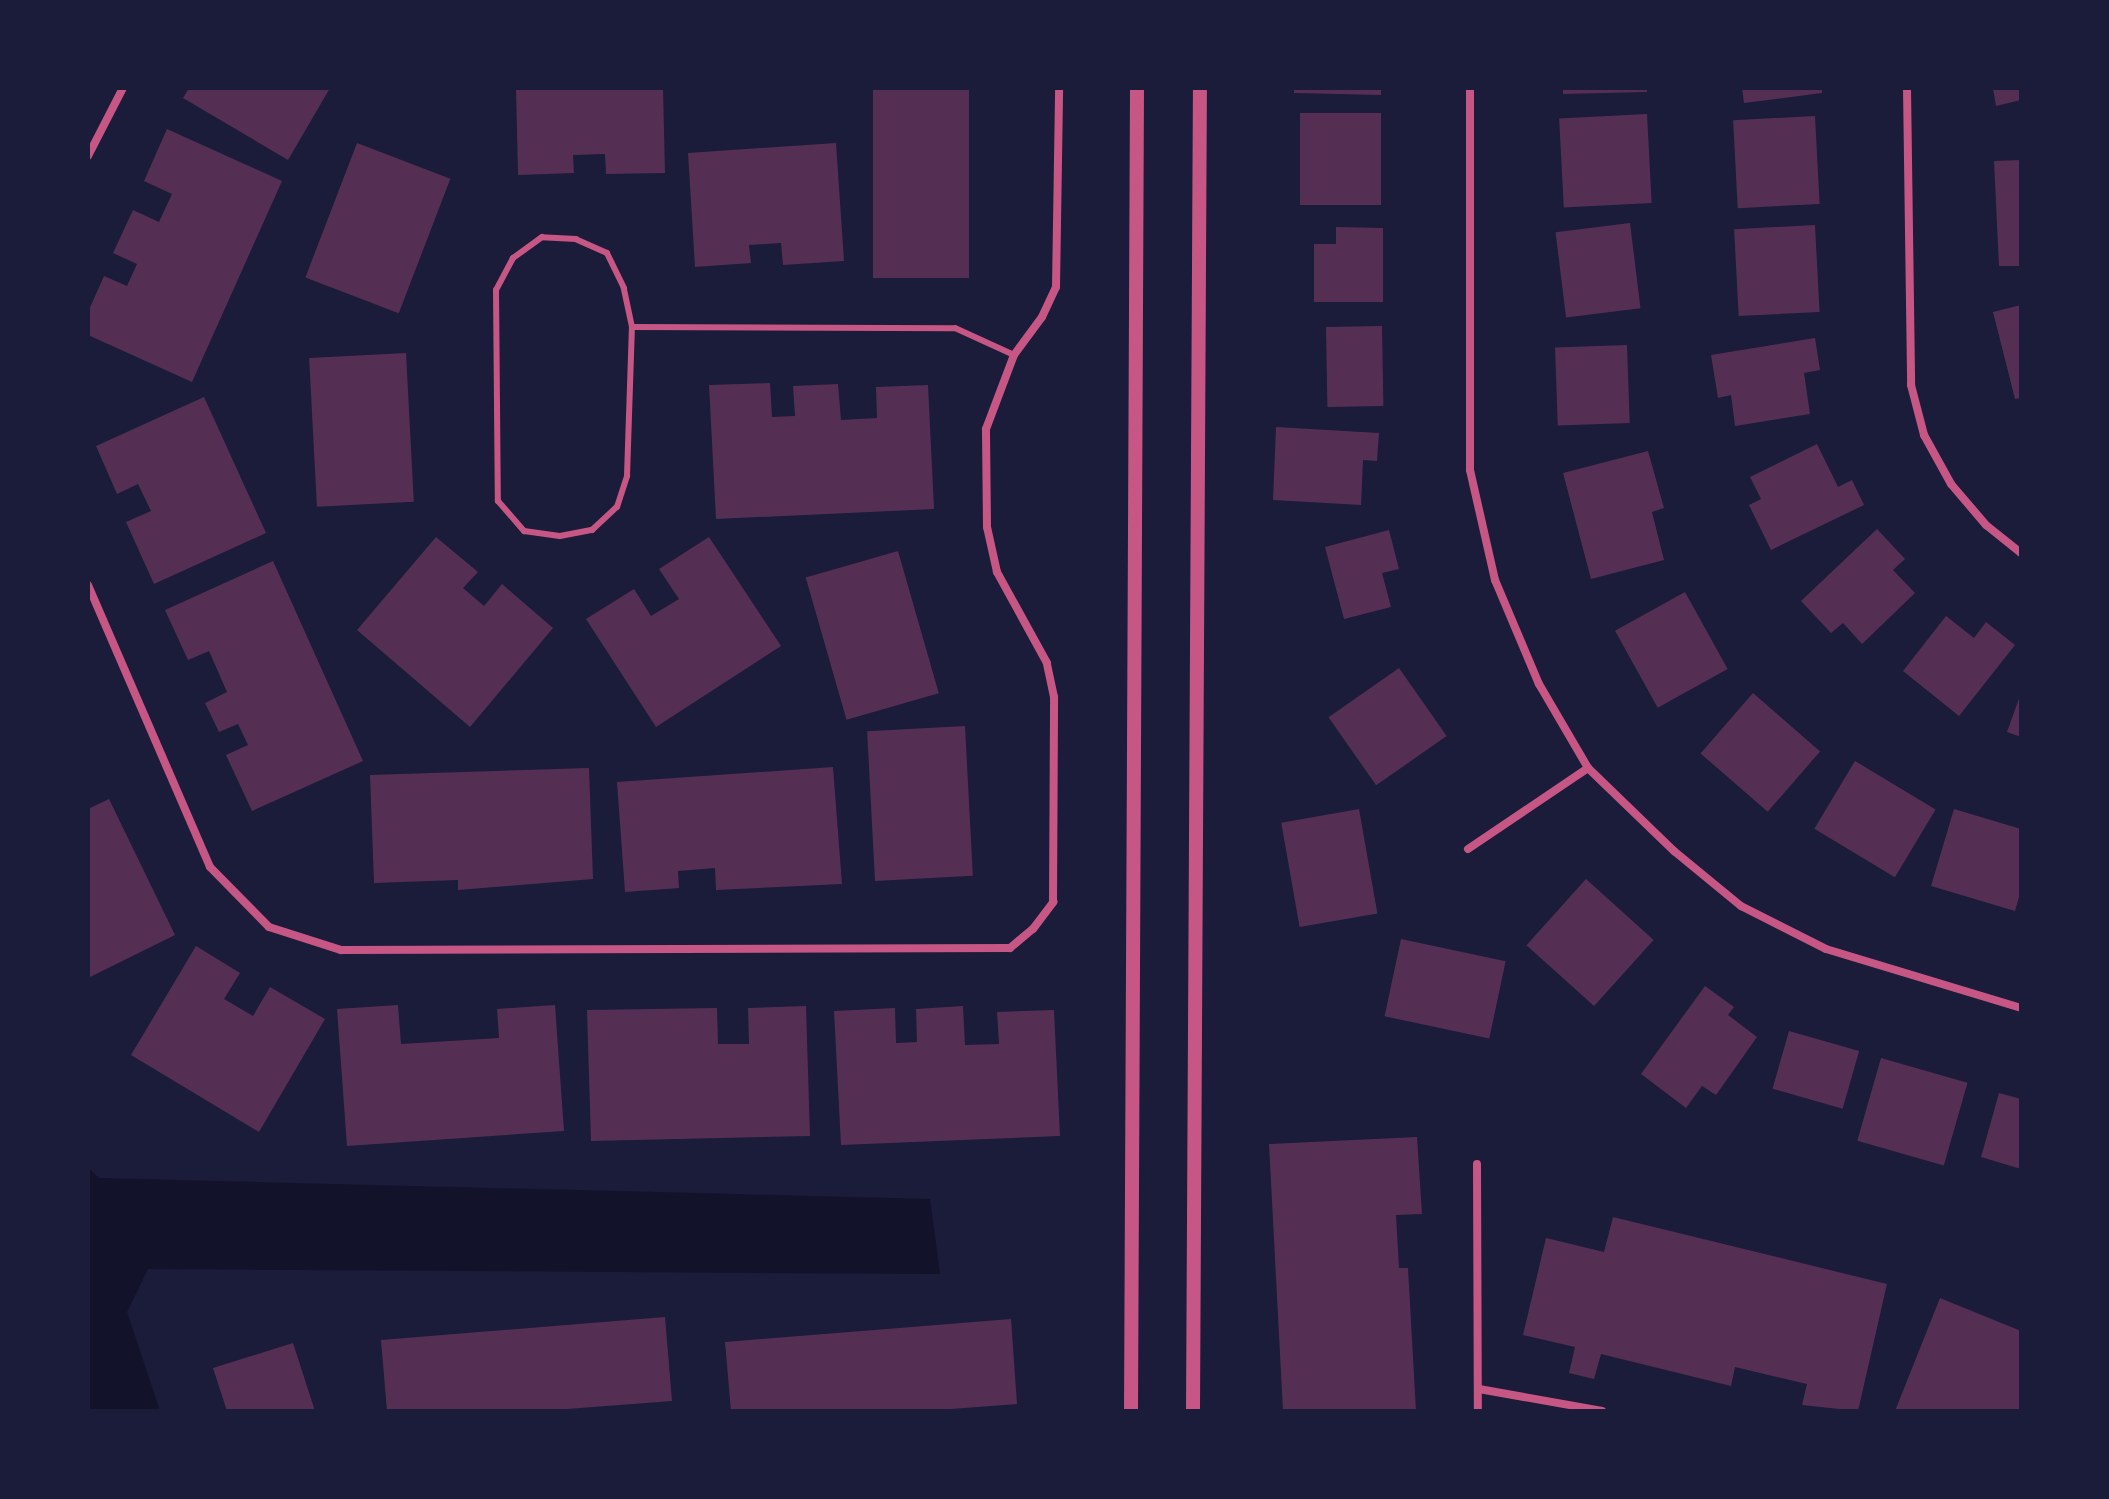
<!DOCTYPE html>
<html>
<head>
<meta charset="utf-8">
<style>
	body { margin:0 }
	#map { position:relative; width:2109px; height:1499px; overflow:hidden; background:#1b1b3a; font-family:"Open Sans",sans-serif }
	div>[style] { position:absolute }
	.water>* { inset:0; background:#12122b }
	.building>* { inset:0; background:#542f53; transform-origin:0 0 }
	.service>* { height:6px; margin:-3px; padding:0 3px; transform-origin:3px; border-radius:3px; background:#c65784 }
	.minor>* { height:8px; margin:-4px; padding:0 4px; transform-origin:4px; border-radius:4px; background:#c65784 }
	.tertiary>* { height:14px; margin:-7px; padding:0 7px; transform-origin:7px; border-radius:7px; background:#c65784 }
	span { translate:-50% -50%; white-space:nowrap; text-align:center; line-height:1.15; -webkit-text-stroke:6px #1b1b3a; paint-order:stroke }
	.frame { position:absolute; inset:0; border:90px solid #1b1b3a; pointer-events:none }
</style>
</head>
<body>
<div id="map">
	<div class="water">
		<div style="clip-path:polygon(88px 1168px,99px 1178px,930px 1199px,940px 1274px,148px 1269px,127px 1312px,160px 1411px,88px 1411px)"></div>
	</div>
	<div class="building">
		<div style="clip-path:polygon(189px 88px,330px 88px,288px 160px,183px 98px)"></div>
		<div style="clip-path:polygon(516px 88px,663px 88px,665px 173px,606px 174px,605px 154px,573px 155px,574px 173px,518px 175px)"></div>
		<div style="left:873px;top:88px;width:96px;height:190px"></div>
		<div style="clip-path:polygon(1294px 88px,1381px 88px,1381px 95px,1294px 93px)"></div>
		<div style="clip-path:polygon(1563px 88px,1647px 88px,1647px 92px,1563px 94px)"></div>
		<div style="clip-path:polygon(1742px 88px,1822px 88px,1822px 93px,1744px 103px)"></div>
		<div style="clip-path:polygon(1993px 88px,2021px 88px,2021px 100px,1996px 106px)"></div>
		<div style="left:1300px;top:113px;width:81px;height:92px"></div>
		<div style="left:1647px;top:114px;width:89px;height:88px;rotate:87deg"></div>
		<div style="left:1815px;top:116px;width:88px;height:82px;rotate:87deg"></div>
		<div style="clip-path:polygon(167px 129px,282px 181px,192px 382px,88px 335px,88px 312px,104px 276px,127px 286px,137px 264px,113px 253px,133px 210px,159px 222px,172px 194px,144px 181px)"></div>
		<div style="left:357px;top:143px;width:100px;height:144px;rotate:21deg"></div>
		<div style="clip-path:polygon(836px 143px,844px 261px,783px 265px,781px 243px,749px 245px,751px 263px,695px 267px,688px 153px)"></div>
		<div style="clip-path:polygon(2021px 160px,2021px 266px,1999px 266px,1994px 161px)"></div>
		<div style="left:1630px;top:223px;width:86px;height:75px;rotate:83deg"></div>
		<div style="left:1815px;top:225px;width:87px;height:81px;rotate:87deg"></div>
		<div style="clip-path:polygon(1336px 227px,1383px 228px,1383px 302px,1314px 302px,1314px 244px,1336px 244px)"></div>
		<div style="clip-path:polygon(2021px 305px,2021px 398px,2015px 399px,1993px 312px)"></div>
		<div style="left:1382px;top:326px;width:80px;height:56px;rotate:89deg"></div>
		<div style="clip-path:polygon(1815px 338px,1820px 370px,1804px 373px,1810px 414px,1735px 426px,1731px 395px,1718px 398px,1711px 355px)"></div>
		<div style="left:1627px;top:345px;width:78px;height:72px;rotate:88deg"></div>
		<div style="left:406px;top:353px;width:149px;height:97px;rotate:87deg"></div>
		<div style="clip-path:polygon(770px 383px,772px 417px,795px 416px,793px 386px,838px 384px,841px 420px,877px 418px,876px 387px,928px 385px,934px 509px,716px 519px,709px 385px)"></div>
		<div style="clip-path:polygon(204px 397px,266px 533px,154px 584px,126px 522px,151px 511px,138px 484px,117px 494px,96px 446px)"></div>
		<div style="clip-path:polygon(1276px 427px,1379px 433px,1377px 461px,1363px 460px,1361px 505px,1273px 500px)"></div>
		<div style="clip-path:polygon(1817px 444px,1838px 487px,1852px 480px,1864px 505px,1771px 550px,1749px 505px,1761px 499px,1750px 477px)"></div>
		<div style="clip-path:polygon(1648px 451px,1664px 508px,1652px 512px,1664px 560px,1591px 579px,1563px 473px)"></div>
		<div style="clip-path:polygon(1877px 529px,1905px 559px,1893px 570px,1915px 593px,1862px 644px,1843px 623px,1831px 633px,1801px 601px)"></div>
		<div style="clip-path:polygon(1389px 530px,1399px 569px,1382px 573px,1391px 607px,1344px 619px,1325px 547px)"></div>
		<div style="clip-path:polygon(436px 537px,478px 572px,463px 588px,484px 606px,502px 584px,553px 628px,470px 727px,357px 630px)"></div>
		<div style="clip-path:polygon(709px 537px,781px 646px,656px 727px,586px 619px,634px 589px,651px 616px,679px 599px,659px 569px)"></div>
		<div style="left:898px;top:551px;width:148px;height:96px;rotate:74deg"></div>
		<div style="clip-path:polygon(273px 561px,363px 761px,252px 811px,226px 755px,248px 745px,238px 724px,219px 732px,205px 703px,227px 692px,209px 651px,188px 660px,165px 610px)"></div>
		<div style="left:1685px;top:592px;width:88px;height:80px;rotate:61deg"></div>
		<div style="clip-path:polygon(1946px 616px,1974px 638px,1986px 622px,2015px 645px,1959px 716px,1903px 671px)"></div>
		<div style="left:1399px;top:668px;width:83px;height:86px;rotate:55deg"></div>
		<div style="left:1753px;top:693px;width:89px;height:80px;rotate:41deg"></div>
		<div style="clip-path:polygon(2021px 693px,2021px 737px,2007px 732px)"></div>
		<div style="left:965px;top:726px;width:150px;height:98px;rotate:87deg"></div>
		<div style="left:1855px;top:761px;width:94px;height:79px;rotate:31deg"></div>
		<div style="clip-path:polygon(833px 767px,842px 884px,716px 890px,715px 868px,678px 871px,679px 888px,625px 892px,617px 782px)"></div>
		<div style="clip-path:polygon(589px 768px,593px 879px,458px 890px,458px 880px,374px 883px,370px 775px)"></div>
		<div style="clip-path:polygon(109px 799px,175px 935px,88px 978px,88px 809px)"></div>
		<div style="left:1359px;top:809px;width:106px;height:79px;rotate:80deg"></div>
		<div style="clip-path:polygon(1954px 809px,2021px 829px,2021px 890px,2015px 911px,1931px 886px)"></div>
		<div style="left:1586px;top:879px;width:91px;height:89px;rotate:42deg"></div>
		<div style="left:1401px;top:939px;width:107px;height:79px;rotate:12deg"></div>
		<div style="clip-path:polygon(196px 946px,240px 973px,224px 999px,253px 1016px,270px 987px,325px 1019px,259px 1132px,131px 1055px)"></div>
		<div style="clip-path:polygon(1705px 986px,1734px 1007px,1728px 1015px,1757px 1037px,1716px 1095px,1702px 1086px,1686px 1108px,1641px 1074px)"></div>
		<div style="clip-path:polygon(398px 1005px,401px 1044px,499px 1038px,497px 1009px,555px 1005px,564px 1131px,347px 1146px,337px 1009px)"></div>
		<div style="clip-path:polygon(806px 1006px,810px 1136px,591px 1141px,587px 1010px,717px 1008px,718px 1044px,749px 1044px,748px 1008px)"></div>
		<div style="clip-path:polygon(963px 1006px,965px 1045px,999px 1044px,997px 1012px,1054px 1010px,1060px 1136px,841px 1145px,834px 1011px,895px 1008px,896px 1043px,917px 1042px,916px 1009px)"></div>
		<div style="left:1789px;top:1031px;width:73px;height:60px;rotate:16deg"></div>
		<div style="left:1881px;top:1058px;width:90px;height:86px;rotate:16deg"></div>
		<div style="clip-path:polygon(1999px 1093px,2021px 1099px,2021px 1169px,1981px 1157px)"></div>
		<div style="clip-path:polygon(1417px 1137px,1422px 1214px,1396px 1215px,1399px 1268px,1408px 1268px,1416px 1411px,1283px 1411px,1269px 1144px)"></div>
		<div style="clip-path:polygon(1613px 1217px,1887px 1284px,1858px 1411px,1802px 1405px,1807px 1384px,1735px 1367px,1731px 1386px,1601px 1354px,1594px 1379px,1569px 1373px,1575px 1347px,1523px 1335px,1546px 1238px,1604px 1252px)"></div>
		<div style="clip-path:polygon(1940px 1298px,2021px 1331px,2021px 1411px,1895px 1411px)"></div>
		<div style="clip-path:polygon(665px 1317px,672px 1401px,541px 1411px,387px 1411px,381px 1340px)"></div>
		<div style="clip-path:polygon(1011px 1319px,1017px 1404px,925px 1411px,731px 1411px,725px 1342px)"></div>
		<div style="clip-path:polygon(293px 1343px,315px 1411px,227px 1411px,213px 1368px)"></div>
	</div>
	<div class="service">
		<div style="left:632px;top:327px;width:40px;rotate:-102deg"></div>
		<div style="left:624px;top:288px;width:39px;rotate:-116deg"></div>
		<div style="left:607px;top:253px;width:34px;rotate:-156deg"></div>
		<div style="left:576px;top:239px;width:34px;rotate:-177deg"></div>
		<div style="left:542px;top:237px;width:36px;rotate:144deg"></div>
		<div style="left:513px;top:258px;width:36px;rotate:118deg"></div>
		<div style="left:496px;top:290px;width:211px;rotate:89.5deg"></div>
		<div style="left:498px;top:501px;width:40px;rotate:49deg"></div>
		<div style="left:524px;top:531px;width:36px;rotate:8deg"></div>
		<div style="left:560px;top:536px;width:33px;rotate:-11deg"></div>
		<div style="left:592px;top:530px;width:34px;rotate:-43deg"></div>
		<div style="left:617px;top:507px;width:33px;rotate:-72deg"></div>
		<div style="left:627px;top:476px;width:149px;rotate:-88.1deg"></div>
		<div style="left:632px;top:327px;width:323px;rotate:0.2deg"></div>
		<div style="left:955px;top:328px;width:65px;rotate:24.6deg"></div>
	</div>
	<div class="minor">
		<div style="left:1470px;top:88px;width:382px;rotate:90deg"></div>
		<div style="left:1470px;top:470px;width:113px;rotate:77.2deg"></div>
		<div style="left:1495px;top:580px;width:113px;rotate:67.1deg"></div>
		<div style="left:1539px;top:684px;width:97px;rotate:59.7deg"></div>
		<div style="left:1588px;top:768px;width:120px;rotate:44deg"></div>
		<div style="left:1674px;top:851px;width:87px;rotate:39.4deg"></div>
		<div style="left:1741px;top:906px;width:95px;rotate:26.8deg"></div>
		<div style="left:1826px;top:949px;width:204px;rotate:16.8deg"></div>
		<div style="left:1907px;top:88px;width:297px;rotate:89.2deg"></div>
		<div style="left:1911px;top:385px;width:52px;rotate:75.4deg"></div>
		<div style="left:1924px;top:435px;width:56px;rotate:61.1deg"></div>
		<div style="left:1951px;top:484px;width:54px;rotate:49.5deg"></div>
		<div style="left:1986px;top:525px;width:45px;rotate:38.7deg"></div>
		<div style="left:88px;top:156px;width:76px;rotate:-62.8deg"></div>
		<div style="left:88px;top:585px;width:307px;rotate:66.6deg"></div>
		<div style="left:210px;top:867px;width:84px;rotate:45.5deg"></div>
		<div style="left:269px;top:927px;width:76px;rotate:17.7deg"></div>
		<div style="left:341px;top:950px;width:669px;rotate:-0.17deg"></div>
		<div style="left:1010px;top:948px;width:30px;rotate:-40deg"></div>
		<div style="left:1033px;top:929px;width:34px;rotate:-53deg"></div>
		<div style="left:1053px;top:902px;width:205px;rotate:-89.7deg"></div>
		<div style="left:1054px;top:697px;width:35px;rotate:-102deg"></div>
		<div style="left:1047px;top:663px;width:104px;rotate:-118.8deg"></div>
		<div style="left:997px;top:572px;width:46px;rotate:-102.5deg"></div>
		<div style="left:987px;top:527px;width:98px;rotate:-90.6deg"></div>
		<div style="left:986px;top:429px;width:79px;rotate:-69.3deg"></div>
		<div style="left:1014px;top:355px;width:47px;rotate:-53.6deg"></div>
		<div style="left:1042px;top:317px;width:33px;rotate:-65deg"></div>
		<div style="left:1056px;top:287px;width:199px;rotate:-89.1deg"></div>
		<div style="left:1468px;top:849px;width:145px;rotate:-34deg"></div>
		<div style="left:1477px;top:1164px;width:247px;rotate:89.8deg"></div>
		<div style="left:1479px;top:1389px;width:125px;rotate:10.1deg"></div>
	</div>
	<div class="tertiary">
		<div style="left:1131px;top:1411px;width:1323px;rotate:-89.74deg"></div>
		<div style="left:1193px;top:1411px;width:1323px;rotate:-89.7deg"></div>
	</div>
	<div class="frame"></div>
</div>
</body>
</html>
